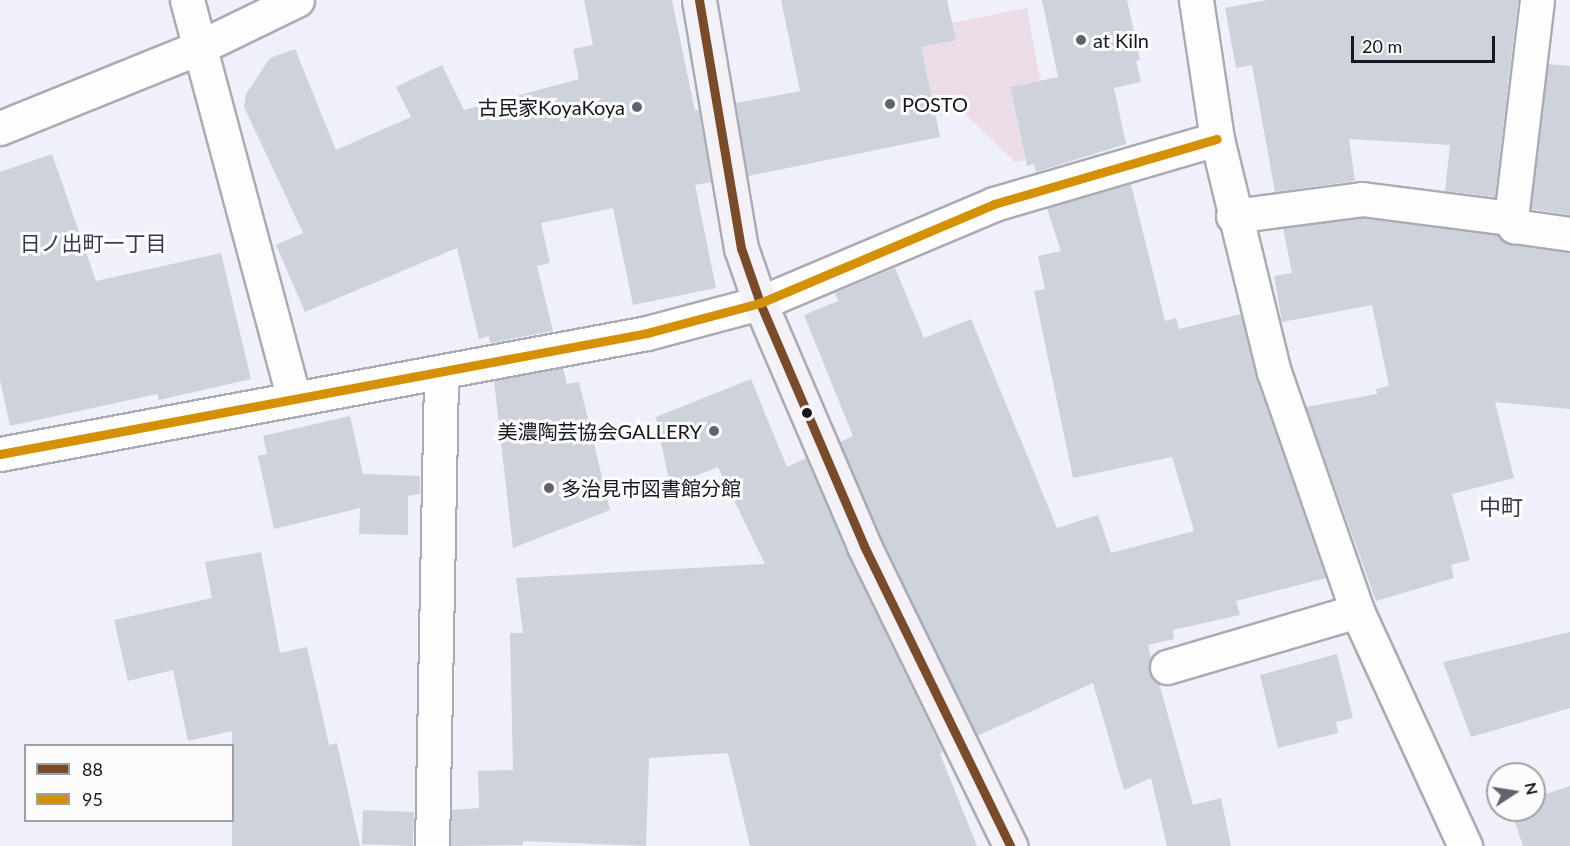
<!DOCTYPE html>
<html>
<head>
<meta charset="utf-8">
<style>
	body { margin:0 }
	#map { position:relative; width:1570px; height:846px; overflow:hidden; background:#f0f0fa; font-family:Lato,"Noto Sans JP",sans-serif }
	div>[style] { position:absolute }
	.green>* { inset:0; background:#ebdce7 }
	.building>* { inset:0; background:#ced2db; transform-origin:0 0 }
	.roads { filter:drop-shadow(2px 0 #aaabb4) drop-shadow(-2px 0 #aaabb4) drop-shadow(0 2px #aaabb4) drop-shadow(0 -2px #aaabb4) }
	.minor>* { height:33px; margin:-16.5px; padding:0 16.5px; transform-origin:16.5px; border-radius:16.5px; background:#fdfdfe }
	.major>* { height:33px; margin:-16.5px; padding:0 16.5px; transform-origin:16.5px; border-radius:16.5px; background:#f4f1f7 }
	.bus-1>* { height:9px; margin:-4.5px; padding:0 4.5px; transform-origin:4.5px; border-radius:4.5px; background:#7a4b2a }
	.bus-2>* { height:9px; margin:-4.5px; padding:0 4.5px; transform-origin:4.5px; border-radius:4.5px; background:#d59105 }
	.dots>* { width:16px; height:16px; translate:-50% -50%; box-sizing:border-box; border:3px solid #fcfcfc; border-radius:50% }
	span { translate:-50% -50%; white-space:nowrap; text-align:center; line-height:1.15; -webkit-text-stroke:6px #fcfcfc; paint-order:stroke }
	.poi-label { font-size:20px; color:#161721 }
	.left { translate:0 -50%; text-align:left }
	.right { translate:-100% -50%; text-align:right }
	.neighbourhood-label { font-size:21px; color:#36384f }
	.quarter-label { font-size:22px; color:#36384f }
	.legend { position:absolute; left:24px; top:744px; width:210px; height:78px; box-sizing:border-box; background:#fcfcfc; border:2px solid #a0a0a4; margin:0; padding:8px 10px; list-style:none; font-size:18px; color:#161721 }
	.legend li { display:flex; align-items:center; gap:12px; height:30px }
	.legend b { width:30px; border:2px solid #a0a0a4 }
	.north { position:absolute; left:1486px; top:762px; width:60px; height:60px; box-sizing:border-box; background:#fcfcfc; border:2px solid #a0a0a4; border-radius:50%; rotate:78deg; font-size:16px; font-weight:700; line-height:24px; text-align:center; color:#161721 }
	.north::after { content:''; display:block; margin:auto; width:21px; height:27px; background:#62636d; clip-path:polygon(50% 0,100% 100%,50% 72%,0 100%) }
	.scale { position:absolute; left:1351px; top:36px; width:144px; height:27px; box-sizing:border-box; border:3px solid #161721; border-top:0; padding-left:8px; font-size:18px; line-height:21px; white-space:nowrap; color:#161721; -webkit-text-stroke:4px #fcfcfc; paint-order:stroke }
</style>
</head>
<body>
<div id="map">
	<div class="green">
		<div style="clip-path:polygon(1027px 8px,1040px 80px,1010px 87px,1025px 160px,1015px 162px,962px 111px,935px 116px,921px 47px,941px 43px,954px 31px,952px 23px)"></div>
	</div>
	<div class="building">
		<div style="clip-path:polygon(584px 0,672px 0,695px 111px,699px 110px,711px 182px,695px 185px,716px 288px,633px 305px,613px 208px,541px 223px,550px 263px,537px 266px,553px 331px,490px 343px,489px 336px,479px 339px,457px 248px,305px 312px,276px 245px,303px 233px,244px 107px,246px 94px,270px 58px,295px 49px,336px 150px,411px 117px,396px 87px,442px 65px,464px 110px,579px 79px,573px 49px,593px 45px)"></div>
		<div style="clip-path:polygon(781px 0,947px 0,956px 40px,921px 47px,940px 137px,748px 176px,736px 103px,800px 91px)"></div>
		<div style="clip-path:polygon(1042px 0,1127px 0,1140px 60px,1136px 61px,1141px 82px,1114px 88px,1126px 144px,1036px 172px,1034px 164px,1027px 166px,1010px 87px,1058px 77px)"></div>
		<div style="clip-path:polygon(1267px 0,1518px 0,1495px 197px,1445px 191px,1450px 145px,1349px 139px,1355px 181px,1275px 192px,1252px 65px,1236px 68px,1225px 8px)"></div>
		<div style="clip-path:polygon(1548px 64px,1570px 66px,1570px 215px,1531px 209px)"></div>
		<div style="clip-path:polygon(52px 154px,96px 281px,221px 253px,251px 379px,159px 400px,157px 394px,10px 426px,0 380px,0 172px)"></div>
		<div style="clip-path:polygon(1131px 184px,1165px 321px,1176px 318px,1179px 329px,1241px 314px,1256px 378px,1326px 578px,1236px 601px,1240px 615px,1173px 630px,1174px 639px,1148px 645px,1151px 658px,1149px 672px,1159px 683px,1193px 805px,1221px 798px,1231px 846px,1167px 846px,1151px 778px,1124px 790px,1093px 683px,977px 736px,881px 538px,840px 442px,853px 436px,804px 315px,838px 301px,835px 293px,895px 268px,924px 338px,971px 319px,1057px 528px,1098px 515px,1111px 553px,1194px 531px,1172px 457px,1073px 478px,1034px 291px,1045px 289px,1038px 256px,1061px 251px,1047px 208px)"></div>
		<div style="clip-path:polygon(1362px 218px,1498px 235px,1511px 245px,1570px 252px,1570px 409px,1495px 402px,1514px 478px,1452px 494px,1470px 560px,1451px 565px,1454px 578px,1376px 601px,1306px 407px,1377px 394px,1376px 389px,1389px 386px,1372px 305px,1282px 322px,1274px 276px,1292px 273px,1283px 228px)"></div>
		<div style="clip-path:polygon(563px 368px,567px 384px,579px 382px,610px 510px,513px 548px,494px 381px)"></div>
		<div style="clip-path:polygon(751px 379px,787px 467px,806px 458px,847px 554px,943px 752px,940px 754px,977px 846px,750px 846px,728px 753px,649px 758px,646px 846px,523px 841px,523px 845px,451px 846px,451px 810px,479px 808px,478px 771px,513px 770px,510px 633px,523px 633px,516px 578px,765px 564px,718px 467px,670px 486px,656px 417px)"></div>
		<div style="clip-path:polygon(350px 416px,363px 474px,420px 476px,420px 494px,408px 496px,408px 535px,359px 534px,360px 508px,274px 529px,258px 456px,267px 454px,263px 436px)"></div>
		<div style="clip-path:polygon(261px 552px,280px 653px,307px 647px,329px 745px,337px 743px,360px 846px,232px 846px,232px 731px,188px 741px,173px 670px,128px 681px,114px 620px,212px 598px,205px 562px)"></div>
		<div style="clip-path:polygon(1570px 632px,1570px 708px,1471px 737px,1443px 662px)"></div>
		<div style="clip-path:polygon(1337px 654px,1353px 718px,1336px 722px,1338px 733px,1278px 748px,1260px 675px)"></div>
		<div style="clip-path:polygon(1570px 786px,1570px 846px,1523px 846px,1511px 810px,1534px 810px,1534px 798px)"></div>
		<div style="left:414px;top:812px;width:34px;height:51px;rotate:92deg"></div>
	</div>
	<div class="roads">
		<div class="minor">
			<div style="left:187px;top:0;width:413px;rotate:75deg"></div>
			<div style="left:1196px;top:0;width:141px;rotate:81.4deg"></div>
			<div style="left:1217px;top:139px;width:240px;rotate:76.3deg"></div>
			<div style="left:1274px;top:372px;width:253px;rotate:70.8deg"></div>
			<div style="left:1357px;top:611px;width:259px;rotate:65.3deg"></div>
			<div style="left:1537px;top:0;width:220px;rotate:96.8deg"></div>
			<div style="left:1511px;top:218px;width:9px;rotate:69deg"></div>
			<div style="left:1514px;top:226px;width:57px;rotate:8.1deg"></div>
			<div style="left:0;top:128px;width:214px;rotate:-22deg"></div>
			<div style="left:198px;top:48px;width:110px;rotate:-25.9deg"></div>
			<div style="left:1233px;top:216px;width:130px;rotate:-7.5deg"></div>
			<div style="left:1362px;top:199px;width:150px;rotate:7.3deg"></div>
			<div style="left:0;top:454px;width:658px;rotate:-10.59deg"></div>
			<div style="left:647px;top:333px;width:117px;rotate:-14.9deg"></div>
			<div style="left:760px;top:303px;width:254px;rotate:-22.9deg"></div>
			<div style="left:994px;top:204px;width:232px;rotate:-16.3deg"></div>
			<div style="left:1167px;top:667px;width:198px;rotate:-16.4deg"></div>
			<div style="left:432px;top:846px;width:474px;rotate:-88.9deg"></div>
		</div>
		<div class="major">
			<div style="left:699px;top:0;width:252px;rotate:80.4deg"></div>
			<div style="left:741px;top:248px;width:58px;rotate:70.9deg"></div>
			<div style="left:760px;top:303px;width:264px;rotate:66.8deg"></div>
			<div style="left:864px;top:546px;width:334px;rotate:64deg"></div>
		</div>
	</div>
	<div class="bus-1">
		<div style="left:699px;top:0;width:252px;rotate:80.4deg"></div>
		<div style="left:741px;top:248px;width:58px;rotate:70.9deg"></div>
		<div style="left:760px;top:303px;width:264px;rotate:66.8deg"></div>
		<div style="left:864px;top:546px;width:334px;rotate:64deg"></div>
	</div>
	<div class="bus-2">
		<div style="left:0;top:454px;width:658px;rotate:-10.59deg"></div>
		<div style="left:647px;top:333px;width:117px;rotate:-14.9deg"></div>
		<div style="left:760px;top:303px;width:254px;rotate:-22.9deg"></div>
		<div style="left:994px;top:204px;width:232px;rotate:-16.3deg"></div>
	</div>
	<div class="dots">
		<div style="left:1081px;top:40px;background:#62636d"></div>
		<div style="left:890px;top:104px;background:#62636d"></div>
		<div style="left:637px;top:107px;background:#62636d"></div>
		<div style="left:807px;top:413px;background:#161721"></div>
		<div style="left:714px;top:431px;background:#62636d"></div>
		<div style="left:549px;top:488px;background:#62636d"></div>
	</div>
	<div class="poi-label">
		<span class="left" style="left:1093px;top:40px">at Kiln</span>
		<span class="left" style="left:902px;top:104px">POSTO</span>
		<span class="right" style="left:625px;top:107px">古民家KoyaKoya</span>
		<span class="right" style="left:702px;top:431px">美濃陶芸協会GALLERY</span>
		<span class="left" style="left:561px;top:488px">多治見市図書館分館</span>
	</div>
	<div class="neighbourhood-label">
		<span style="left:93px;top:243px">日ノ出町一丁目</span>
	</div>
	<div class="quarter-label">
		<span style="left:1501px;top:507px">中町</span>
	</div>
	<ul class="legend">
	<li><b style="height:8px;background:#7a4b2a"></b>88</li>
	<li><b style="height:8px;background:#d59105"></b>95</li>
	</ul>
	<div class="north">N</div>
	<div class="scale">20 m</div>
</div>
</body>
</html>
